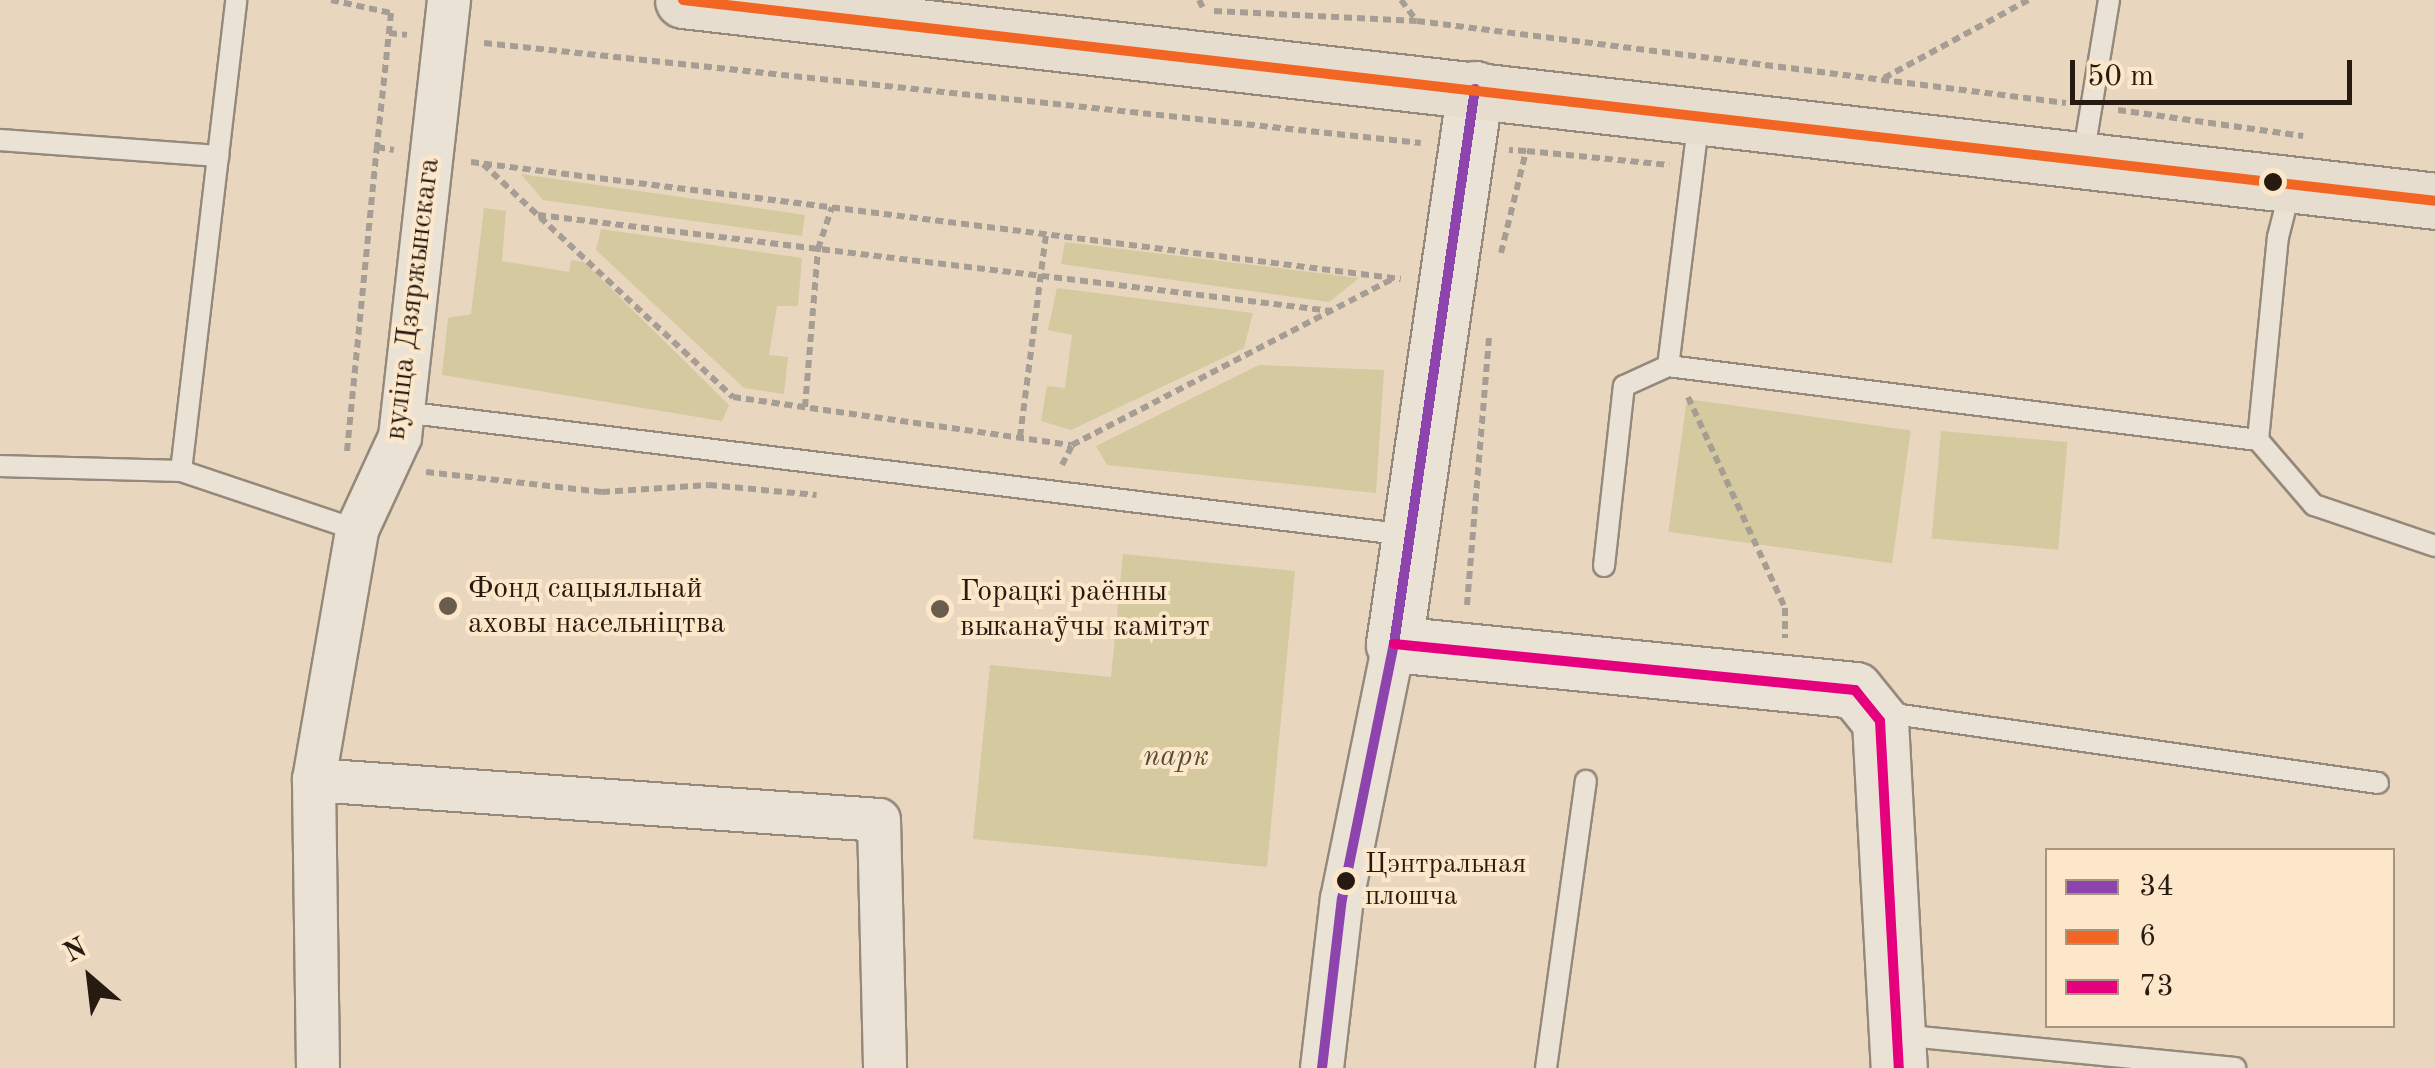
<!DOCTYPE html>
<html>
<head>
<meta charset="utf-8">
<style>
	body { margin:0 }
	#map { position:relative; width:2435px; height:1068px; overflow:hidden; background:#e8d7be; font-family:"Old Standard TT",serif }
	div>[style] { position:absolute }
	.green>* { inset:0; background:#d4c99f; transform-origin:0 0 }
	.path>* { height:6px; margin-top:-3px; transform-origin:0; background:repeating-linear-gradient(90deg,#a69e94 0 8px,transparent 0 13px) }
	.roads { filter:drop-shadow(2px 0 #94897b) drop-shadow(-2px 0 #94897b) drop-shadow(0 2px #94897b) drop-shadow(0 -2px #94897b) }
	.service>* { height:20px; margin:-10px; padding:0 10px; transform-origin:10px; border-radius:10px; background:#ebe2d6 }
	.minor>* { height:42px; margin:-21px; padding:0 21px; transform-origin:21px; border-radius:21px; background:#ebe2d6 }
	.secondary>* { height:55px; margin:-27.5px; padding:0 27.5px; transform-origin:27.5px; border-radius:27.5px; background:#ebe2d6 }
	.primary>* { height:55px; margin:-27.5px; padding:0 27.5px; transform-origin:27.5px; border-radius:27.5px; background:#e7ddcf }
	.bus-1>* { height:10px; margin:-5px; padding:0 5px; transform-origin:5px; border-radius:5px; background:#8e44ad }
	.bus-2>* { height:10px; margin:-5px; padding:0 5px; transform-origin:5px; border-radius:5px; background:#f26522 }
	.bus-3>* { height:10px; margin:-5px; padding:0 5px; transform-origin:5px; border-radius:5px; background:#e5007d }
	.dots>* { width:28px; height:28px; translate:-50% -50%; box-sizing:border-box; border:5px solid #fce7ca; border-radius:50% }
	span { translate:-50% -50%; white-space:nowrap; text-align:center; line-height:1.15; -webkit-text-stroke:8px #fce7ca; paint-order:stroke }
	.bus-label { font-size:28px; color:#271b11 }
	.left { translate:0 -50%; text-align:left }
	.street-label { font-size:30px; color:#271b11 }
	.poi-label { font-size:30px; color:#271b11 }
	.park-label { font-size:30px; color:#564c34; font-style:italic }
	.legend { position:absolute; left:2045px; top:848px; width:350px; height:180px; box-sizing:border-box; background:#fce7ca; border:2px solid #a79580; margin:0; padding:12px 18px; list-style:none; font-size:30px; color:#271b11 }
	.legend li { display:flex; align-items:center; gap:20px; height:50px }
	.legend b { width:50px; border:2px solid #a79580 }
	.north { position:absolute; left:40px; top:928px; width:100px; height:100px; -webkit-text-stroke:8px #fce7ca; paint-order:stroke; rotate:332deg; font-size:28px; font-weight:700; line-height:40px; text-align:center; color:#271b11 }
	.north::after { content:''; display:block; margin:auto; width:35px; height:45px; background:#271b11; clip-path:polygon(50% 0,100% 100%,50% 72%,0 100%) }
	.scale { position:absolute; left:2070px; top:60px; width:282px; height:45px; box-sizing:border-box; border:5px solid #271b11; border-top:0; padding-left:12px; font-size:30px; line-height:35px; white-space:nowrap; color:#271b11; -webkit-text-stroke:8px #fce7ca; paint-order:stroke }
</style>
</head>
<body>
<div id="map">
	<div class="green">
		<div style="clip-path:polygon(521px 174px,805px 215px,802px 236px,543px 200px)"></div>
		<div style="clip-path:polygon(484px 208px,506px 211px,502px 261px,569px 272px,571px 260px,584px 262px,729px 405px,722px 421px,442px 375px,448px 318px,471px 314px)"></div>
		<div style="clip-path:polygon(601px 229px,802px 258px,798px 306px,777px 306px,769px 355px,788px 357px,784px 394px,744px 388px,596px 250px)"></div>
		<div style="clip-path:polygon(1065px 242px,1359px 278px,1329px 302px,1061px 264px)"></div>
		<div style="clip-path:polygon(1057px 288px,1253px 313px,1244px 348px,1071px 430px,1041px 421px,1047px 386px,1065px 388px,1072px 335px,1048px 330px)"></div>
		<div style="clip-path:polygon(1259px 365px,1384px 370px,1376px 493px,1107px 465px,1096px 446px)"></div>
		<div style="left:1687px;top:399px;width:226px;height:134px;rotate:8deg"></div>
		<div style="left:1941px;top:431px;width:127px;height:108px;rotate:5deg"></div>
		<div style="clip-path:polygon(1123px 554px,1295px 571px,1267px 867px,973px 839px,990px 665px,1111px 677px)"></div>
	</div>
	<div class="path">
		<div style="left:331px;top:0;width:61px;rotate:12.2deg"></div>
		<div style="left:391px;top:13px;width:135px;rotate:96deg"></div>
		<div style="left:377px;top:147px;width:17px;rotate:10deg"></div>
		<div style="left:1199px;top:0;width:11px;rotate:63deg"></div>
		<div style="left:1401px;top:0;width:26px;rotate:53deg"></div>
		<div style="left:1214px;top:11px;width:203px;rotate:2.8deg"></div>
		<div style="left:1417px;top:21px;width:654px;rotate:7.2deg"></div>
		<div style="left:389px;top:33px;width:18px;rotate:6deg"></div>
		<div style="left:484px;top:43px;width:942px;rotate:6.09deg"></div>
		<div style="left:1884px;top:78px;width:164px;rotate:-28.4deg"></div>
		<div style="left:2118px;top:110px;width:187px;rotate:8deg"></div>
		<div style="left:1527px;top:151px;width:143px;rotate:5.6deg"></div>
		<div style="left:471px;top:162px;width:937px;rotate:7.17deg"></div>
		<div style="left:483px;top:164px;width:342px;rotate:43deg"></div>
		<div style="left:733px;top:397px;width:342px;rotate:8.1deg"></div>
		<div style="left:538px;top:215px;width:799px;rotate:6.9deg"></div>
		<div style="left:1501px;top:253px;width:105px;rotate:-76.2deg"></div>
		<div style="left:1526px;top:151px;width:17px;rotate:-177deg"></div>
		<div style="left:1688px;top:397px;width:232px;rotate:65.3deg"></div>
		<div style="left:1785px;top:608px;width:30px;rotate:90deg"></div>
		<div style="left:805px;top:407px;width:159px;rotate:-85.3deg"></div>
		<div style="left:818px;top:249px;width:44px;rotate:-71.6deg"></div>
		<div style="left:1020px;top:437px;width:205px;rotate:-82.7deg"></div>
		<div style="left:347px;top:451px;width:305px;rotate:-84.4deg"></div>
		<div style="left:1062px;top:465px;width:22px;rotate:-63deg"></div>
		<div style="left:1072px;top:445px;width:360px;rotate:-27.4deg"></div>
		<div style="left:426px;top:472px;width:177px;rotate:6.5deg"></div>
		<div style="left:602px;top:492px;width:107px;rotate:-3.7deg"></div>
		<div style="left:709px;top:485px;width:108px;rotate:5.3deg"></div>
		<div style="left:1467px;top:605px;width:268px;rotate:-85.3deg"></div>
	</div>
	<div class="roads">
		<div class="service">
			<div style="left:1699px;top:118px;width:250px;rotate:97.1deg"></div>
			<div style="left:1668px;top:366px;width:595px;rotate:7.15deg"></div>
			<div style="left:2258px;top:440px;width:204px;rotate:-84.4deg"></div>
			<div style="left:2278px;top:237px;width:53px;rotate:-75.7deg"></div>
			<div style="left:0;top:140px;width:219px;rotate:4.2deg"></div>
			<div style="left:2083px;top:157px;width:159px;rotate:-80.6deg"></div>
			<div style="left:403px;top:412px;width:1012px;rotate:6.98deg"></div>
			<div style="left:2258px;top:440px;width:86px;rotate:49.3deg"></div>
			<div style="left:2314px;top:505px;width:128px;rotate:18.7deg"></div>
			<div style="left:0;top:466px;width:181px;rotate:1.6deg"></div>
			<div style="left:181px;top:471px;width:186px;rotate:18.5deg"></div>
			<div style="left:181px;top:471px;width:474px;rotate:-83.3deg"></div>
			<div style="left:1604px;top:566px;width:181px;rotate:-83.7deg"></div>
			<div style="left:1624px;top:386px;width:48px;rotate:-24.4deg"></div>
			<div style="left:1880px;top:712px;width:503px;rotate:8.11deg"></div>
			<div style="left:1899px;top:1035px;width:338px;rotate:5.6deg"></div>
			<div style="left:1546px;top:1068px;width:290px;rotate:-82.1deg"></div>
		</div>
		<div class="minor">
			<div style="left:314px;top:780px;width:566px;rotate:4.05deg"></div>
			<div style="left:879px;top:820px;width:248px;rotate:88.6deg"></div>
			<div style="left:318px;top:1068px;width:288px;rotate:-90.8deg"></div>
			<div style="left:314px;top:780px;width:254px;rotate:-80.2deg"></div>
			<div style="left:357px;top:530px;width:102px;rotate:-65.2deg"></div>
			<div style="left:400px;top:437px;width:440px;rotate:-83.6deg"></div>
			<div style="left:1322px;top:1068px;width:170px;rotate:-83.3deg"></div>
			<div style="left:1342px;top:899px;width:260px;rotate:-78.5deg"></div>
		</div>
		<div class="secondary">
			<div style="left:1475px;top:89px;width:561px;rotate:98.3deg"></div>
			<div style="left:1394px;top:644px;width:463px;rotate:5.7deg"></div>
			<div style="left:1855px;top:690px;width:40px;rotate:51deg"></div>
			<div style="left:1880px;top:721px;width:348px;rotate:86.9deg"></div>
		</div>
		<div class="primary">
			<div style="left:683px;top:0;width:1763px;rotate:6.54deg"></div>
		</div>
	</div>
	<div class="bus-1">
		<div style="left:1322px;top:1068px;width:170px;rotate:-83.3deg"></div>
		<div style="left:1342px;top:899px;width:260px;rotate:-78.5deg"></div>
		<div style="left:1394px;top:644px;width:561px;rotate:-81.7deg"></div>
	</div>
	<div class="bus-2">
		<div style="left:683px;top:0;width:1763px;rotate:6.54deg"></div>
	</div>
	<div class="bus-3">
		<div style="left:1394px;top:644px;width:463px;rotate:5.7deg"></div>
		<div style="left:1855px;top:690px;width:40px;rotate:51deg"></div>
		<div style="left:1880px;top:721px;width:348px;rotate:86.9deg"></div>
	</div>
	<div class="dots">
		<div style="left:2273px;top:182px;background:#271b11"></div>
		<div style="left:448px;top:606px;background:#6b5d4e"></div>
		<div style="left:940px;top:609px;background:#6b5d4e"></div>
		<div style="left:1346px;top:881px;background:#271b11"></div>
	</div>
	<div class="bus-label">
		<span class="left" style="left:1365px;top:881px">Цэнтральная<br>плошча</span>
	</div>
	<div class="street-label">
		<span style="left:413px;top:299px;rotate:-83deg">вуліца Дзяржынскага</span>
	</div>
	<div class="poi-label">
		<span class="left" style="left:468px;top:606px">Фонд сацыяльнай<br>аховы насельніцтва</span>
		<span class="left" style="left:960px;top:609px">Горацкі раённы<br>выканаўчы камітэт</span>
	</div>
	<div class="park-label">
		<span style="left:1176px;top:757px">парк</span>
	</div>
	<ul class="legend">
	<li><b style="height:12px;background:#8e44ad"></b>34</li>
	<li><b style="height:12px;background:#f26522"></b>6</li>
	<li><b style="height:12px;background:#e5007d"></b>73</li>
	</ul>
	<div class="north">N</div>
	<div class="scale">50 m</div>
</div>
</body>
</html>
